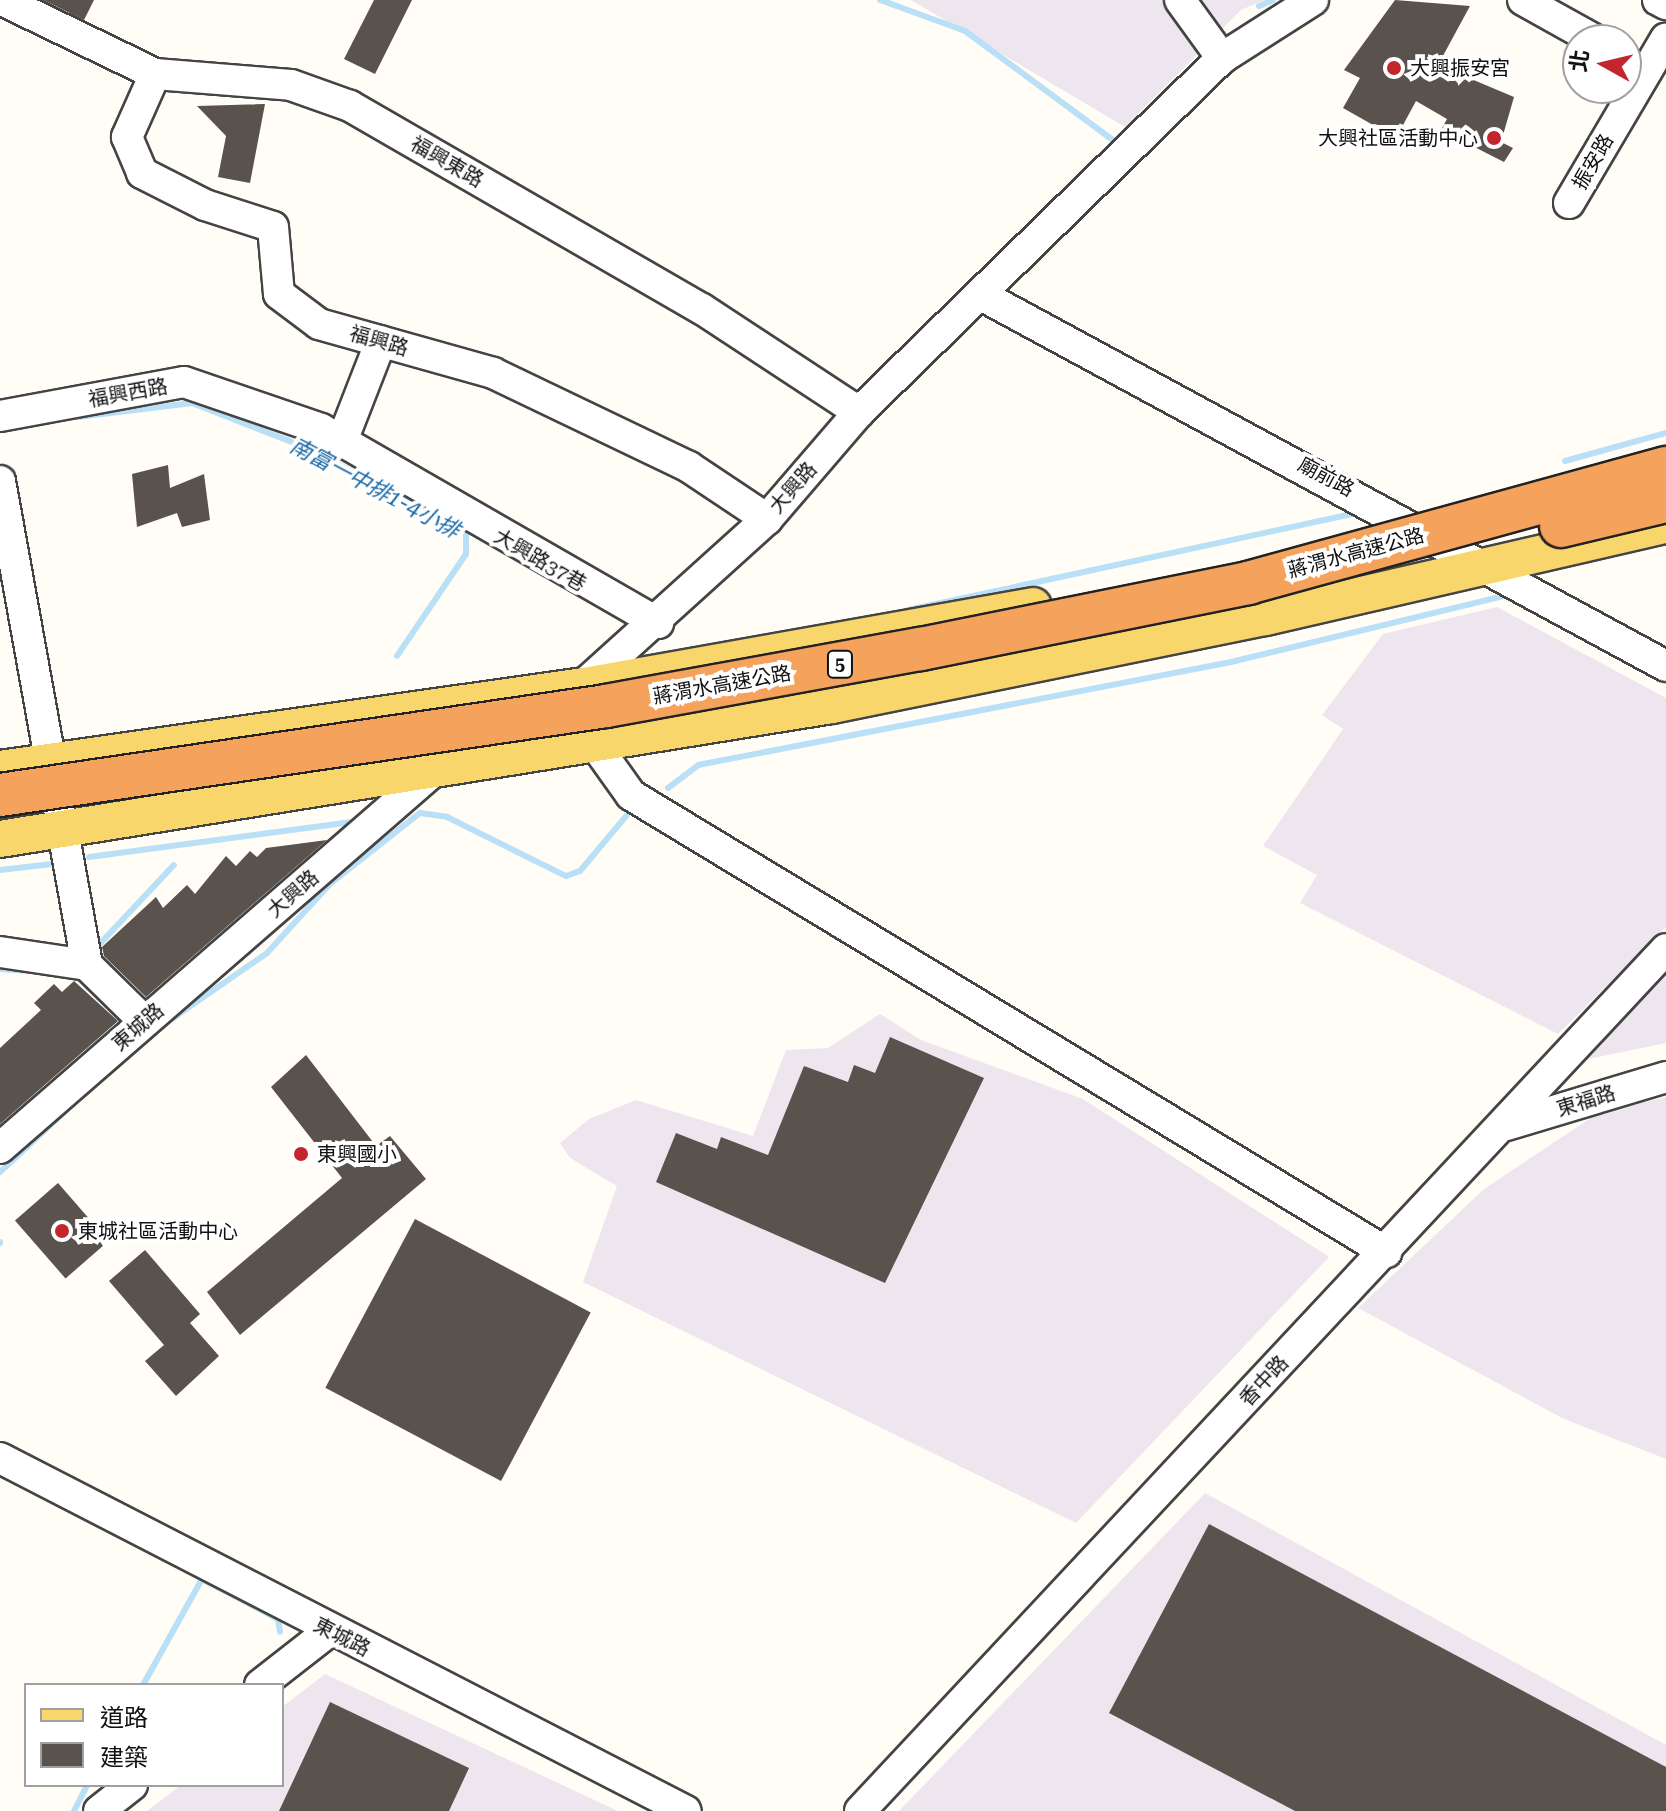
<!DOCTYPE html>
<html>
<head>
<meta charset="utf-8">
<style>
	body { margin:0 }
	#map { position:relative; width:1666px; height:1811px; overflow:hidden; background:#fffdf5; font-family:"Roboto Serif","Noto Sans TC",serif }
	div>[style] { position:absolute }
	.industrial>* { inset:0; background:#eee6ef }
	.stream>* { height:6px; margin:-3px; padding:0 3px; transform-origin:3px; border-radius:3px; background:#b9e0f7 }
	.building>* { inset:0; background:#5a524d; transform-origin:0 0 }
	.roads { filter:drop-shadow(2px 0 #444) drop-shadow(-2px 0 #444) drop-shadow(0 2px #444) drop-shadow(0 -2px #444) }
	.minor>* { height:30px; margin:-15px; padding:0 15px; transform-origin:15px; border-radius:15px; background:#fff }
	.major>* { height:36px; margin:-18px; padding:0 18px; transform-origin:18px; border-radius:18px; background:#f9d66b }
	.bridges { filter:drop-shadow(2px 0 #222) drop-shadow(-2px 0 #222) drop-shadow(0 2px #222) drop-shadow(0 -2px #222) }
	.highway-bridge>* { height:42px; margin:-21px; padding:0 21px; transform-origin:21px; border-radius:21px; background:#f5a25d }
	.dots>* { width:22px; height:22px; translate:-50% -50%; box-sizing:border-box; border:4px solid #fff; border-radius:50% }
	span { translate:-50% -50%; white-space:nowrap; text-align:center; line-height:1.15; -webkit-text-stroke:8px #fff; paint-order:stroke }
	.shield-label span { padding:2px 6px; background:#fff; border:2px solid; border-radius:6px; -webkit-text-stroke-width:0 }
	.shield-label { font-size:18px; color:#111; font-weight:700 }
	.poi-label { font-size:20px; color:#111 }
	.left { translate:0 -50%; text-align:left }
	.right { translate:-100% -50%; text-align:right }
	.street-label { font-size:20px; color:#111 }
	.water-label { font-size:22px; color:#1768a6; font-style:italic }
	.legend { position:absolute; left:24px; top:1683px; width:260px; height:104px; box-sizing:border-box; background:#fff; border:2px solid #a0a0a0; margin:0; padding:10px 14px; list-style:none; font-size:24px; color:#111 }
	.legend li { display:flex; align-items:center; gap:16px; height:40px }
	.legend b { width:40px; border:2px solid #a0a0a0 }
	.north { position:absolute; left:1562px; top:24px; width:80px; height:80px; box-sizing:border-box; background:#fff; border:2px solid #a0a0a0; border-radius:50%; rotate:278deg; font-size:22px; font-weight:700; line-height:32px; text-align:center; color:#111 }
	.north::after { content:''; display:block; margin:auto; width:28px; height:36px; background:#c4262e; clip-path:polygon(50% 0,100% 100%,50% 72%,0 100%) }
</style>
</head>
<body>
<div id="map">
	<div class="industrial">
		<div style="clip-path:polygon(911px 0,1264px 0,1241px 10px,1125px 127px)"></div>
		<div style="clip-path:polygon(1497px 607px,1666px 698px,1666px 927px,1558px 1034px,1300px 903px,1317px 875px,1263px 846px,1343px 729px,1322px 715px,1383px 634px)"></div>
		<div style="clip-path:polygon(1666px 970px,1666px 1043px,1584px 1060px)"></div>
		<div style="clip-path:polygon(880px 1014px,921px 1040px,1083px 1099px,1329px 1257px,1076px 1523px,583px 1282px,617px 1186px,570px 1158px,560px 1143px,589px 1119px,636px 1100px,753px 1136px,786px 1050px,828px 1048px)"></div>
		<div style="clip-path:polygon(1666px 1097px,1666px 1459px,1564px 1419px,1358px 1308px,1484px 1189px,1598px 1113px)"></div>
		<div style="clip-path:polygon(1205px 1493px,1666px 1745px,1666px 1811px,899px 1811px)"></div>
		<div style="clip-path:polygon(325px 1674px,618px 1811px,147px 1811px,181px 1785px,282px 1785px,282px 1707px)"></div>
	</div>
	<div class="stream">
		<div style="left:880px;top:0;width:90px;rotate:20deg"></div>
		<div style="left:965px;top:31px;width:190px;rotate:36.4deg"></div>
		<div style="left:1259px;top:6px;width:15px;rotate:-23deg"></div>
		<div style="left:78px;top:417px;width:115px;rotate:-7deg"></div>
		<div style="left:192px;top:403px;width:127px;rotate:21.3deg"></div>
		<div style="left:310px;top:449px;width:177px;rotate:28.3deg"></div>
		<div style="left:466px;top:533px;width:21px;rotate:90deg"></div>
		<div style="left:466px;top:554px;width:123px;rotate:124.1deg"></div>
		<div style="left:1565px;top:461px;width:105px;rotate:-15.5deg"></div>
		<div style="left:908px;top:610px;width:460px;rotate:-12.2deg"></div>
		<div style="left:668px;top:788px;width:38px;rotate:-37deg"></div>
		<div style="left:698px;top:765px;width:543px;rotate:-10.94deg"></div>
		<div style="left:1231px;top:662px;width:280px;rotate:-13.6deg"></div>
		<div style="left:89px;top:857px;width:271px;rotate:-7.6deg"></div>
		<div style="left:0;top:870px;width:52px;rotate:-6.6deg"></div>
		<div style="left:95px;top:949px;width:115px;rotate:-46.8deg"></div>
		<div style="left:0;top:969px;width:30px;rotate:4deg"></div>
		<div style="left:166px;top:1023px;width:123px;rotate:-34.7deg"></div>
		<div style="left:267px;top:953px;width:93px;rotate:-47.6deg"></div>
		<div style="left:330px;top:884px;width:115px;rotate:-38.3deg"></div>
		<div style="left:420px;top:813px;width:27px;rotate:8deg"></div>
		<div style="left:447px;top:817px;width:133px;rotate:26.4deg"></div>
		<div style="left:566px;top:876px;width:15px;rotate:-20deg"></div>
		<div style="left:580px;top:871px;width:73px;rotate:-50deg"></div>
		<div style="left:0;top:1172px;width:100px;rotate:-43deg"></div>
		<div style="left:0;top:1242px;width:1px;rotate:90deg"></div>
		<div style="left:143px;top:1685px;width:121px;rotate:-60.9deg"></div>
		<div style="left:202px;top:1579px;width:86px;rotate:27.8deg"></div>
		<div style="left:278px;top:1619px;width:13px;rotate:81deg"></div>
		<div style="left:74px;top:1811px;width:29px;rotate:-63deg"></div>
	</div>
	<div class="building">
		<div style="clip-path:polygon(43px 0,94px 0,84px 20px)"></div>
		<div style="clip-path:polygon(374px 0,412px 0,375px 74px,344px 59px)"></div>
		<div style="clip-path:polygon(1395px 0,1470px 6px,1438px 65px,1514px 97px,1501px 142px,1513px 148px,1504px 162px,1441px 130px,1447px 119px,1416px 101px,1396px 138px,1343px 108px,1360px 78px,1344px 70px)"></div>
		<div style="clip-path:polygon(265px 104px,250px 183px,218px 177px,226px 136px,197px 106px)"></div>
		<div style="clip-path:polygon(168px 465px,170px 488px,204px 474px,210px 520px,182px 527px,177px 513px,137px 527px,132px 474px)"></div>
		<div style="clip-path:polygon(327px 840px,146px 997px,104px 956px,102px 947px,156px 897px,163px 908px,187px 885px,195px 894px,226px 856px,236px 866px,250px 851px,257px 857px,266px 848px)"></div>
		<div style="clip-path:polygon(74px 981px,118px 1021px,0 1124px,0 1048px,41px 1010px,34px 1003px,54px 984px,62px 992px)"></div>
		<div style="clip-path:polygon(890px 1037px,984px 1078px,885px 1283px,656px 1182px,676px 1133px,717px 1149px,721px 1137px,768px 1155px,804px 1066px,848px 1082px,854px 1065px,875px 1073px)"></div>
		<div style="clip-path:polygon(306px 1055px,376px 1146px,390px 1136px,426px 1179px,240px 1335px,207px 1292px,342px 1178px,271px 1087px)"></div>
		<div style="left:58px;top:1183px;width:77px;height:57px;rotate:49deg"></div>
		<div style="left:415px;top:1219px;width:199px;height:191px;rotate:28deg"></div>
		<div style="clip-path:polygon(145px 1250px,200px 1314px,190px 1323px,219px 1356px,176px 1396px,145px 1361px,164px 1345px,109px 1281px)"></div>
		<div style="clip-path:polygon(1209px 1524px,1666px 1767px,1666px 1811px,1295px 1811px,1109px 1713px)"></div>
		<div style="clip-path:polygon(330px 1702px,469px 1768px,449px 1811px,279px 1811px)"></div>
	</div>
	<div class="roads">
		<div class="minor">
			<div style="left:2px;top:0;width:170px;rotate:25.8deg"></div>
			<div style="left:155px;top:74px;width:136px;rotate:4.6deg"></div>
			<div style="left:291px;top:85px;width:63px;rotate:19.6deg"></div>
			<div style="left:350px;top:106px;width:406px;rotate:30deg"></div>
			<div style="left:702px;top:309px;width:188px;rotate:33.3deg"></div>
			<div style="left:1180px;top:0;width:72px;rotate:54.1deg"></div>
			<div style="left:1523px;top:0;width:82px;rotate:29.1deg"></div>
			<div style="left:1658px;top:0;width:9px;rotate:27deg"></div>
			<div style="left:155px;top:74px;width:69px;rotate:114deg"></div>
			<div style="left:127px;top:137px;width:39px;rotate:67deg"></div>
			<div style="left:142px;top:173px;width:71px;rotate:26.9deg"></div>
			<div style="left:205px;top:205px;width:71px;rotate:17.9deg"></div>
			<div style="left:273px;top:227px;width:67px;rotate:84.9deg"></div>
			<div style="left:279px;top:294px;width:50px;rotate:36.9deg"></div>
			<div style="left:319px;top:324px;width:181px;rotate:15.7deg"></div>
			<div style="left:493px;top:373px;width:217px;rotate:25.6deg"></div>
			<div style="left:689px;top:467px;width:94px;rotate:33.7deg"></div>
			<div style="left:1569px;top:203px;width:191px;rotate:-59.5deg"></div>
			<div style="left:981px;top:295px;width:779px;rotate:28.44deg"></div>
			<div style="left:0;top:416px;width:187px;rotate:-10.5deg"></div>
			<div style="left:184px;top:382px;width:145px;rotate:18.9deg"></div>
			<div style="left:321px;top:429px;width:389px;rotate:29.9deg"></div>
			<div style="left:342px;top:441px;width:107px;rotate:-68.7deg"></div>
			<div style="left:0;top:481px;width:492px;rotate:79.8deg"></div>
			<div style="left:87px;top:965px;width:80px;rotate:44.5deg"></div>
			<div style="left:579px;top:689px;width:253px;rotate:-42.1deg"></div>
			<div style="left:767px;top:519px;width:141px;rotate:-49.3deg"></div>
			<div style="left:859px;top:412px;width:507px;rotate:-44.28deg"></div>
			<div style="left:1222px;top:58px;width:108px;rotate:-32.5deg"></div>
			<div style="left:596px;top:746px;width:60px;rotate:54.5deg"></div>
			<div style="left:631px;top:795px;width:883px;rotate:31.19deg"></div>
			<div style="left:0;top:952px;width:88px;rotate:8.5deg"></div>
			<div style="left:1507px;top:1125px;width:166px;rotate:-16.8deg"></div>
			<div style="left:0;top:1148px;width:578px;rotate:-41deg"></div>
			<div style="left:0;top:1458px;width:771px;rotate:27.23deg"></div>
			<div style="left:260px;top:1685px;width:88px;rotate:-38deg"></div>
			<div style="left:99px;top:1811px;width:42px;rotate:-38.2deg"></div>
			<div style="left:860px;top:1811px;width:1180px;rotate:-46.92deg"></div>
		</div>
		<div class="major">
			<div style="left:0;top:769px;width:590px;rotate:-8.09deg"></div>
			<div style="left:584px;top:686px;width:456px;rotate:-10.1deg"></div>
			<div style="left:0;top:839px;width:843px;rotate:-9.15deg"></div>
			<div style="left:832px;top:705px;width:443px;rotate:-11.5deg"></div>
			<div style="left:1266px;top:617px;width:410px;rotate:-13deg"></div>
		</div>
	</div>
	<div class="bridges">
		<div class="highway-bridge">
			<div style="left:1561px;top:526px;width:108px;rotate:-13.4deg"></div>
			<div style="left:0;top:795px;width:613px;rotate:-8.35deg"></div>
			<div style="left:606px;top:706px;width:320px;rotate:-10.3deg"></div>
			<div style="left:921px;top:649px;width:334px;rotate:-11.4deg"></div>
			<div style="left:1248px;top:583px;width:434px;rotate:-15.4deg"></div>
		</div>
	</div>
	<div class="dots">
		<div style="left:1394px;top:68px;background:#c4262e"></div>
		<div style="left:1494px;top:138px;background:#c4262e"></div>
		<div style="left:301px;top:1154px;background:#c4262e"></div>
		<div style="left:62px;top:1231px;background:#c4262e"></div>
	</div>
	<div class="shield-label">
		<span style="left:840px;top:664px">5</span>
	</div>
	<div class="poi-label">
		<span class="left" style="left:1410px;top:68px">大興振安宮</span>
		<span class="right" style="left:1478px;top:138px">大興社區活動中心</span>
		<span class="left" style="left:317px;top:1154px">東興國小</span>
		<span class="left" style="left:78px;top:1231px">東城社區活動中心</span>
	</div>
	<div class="street-label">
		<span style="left:447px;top:162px;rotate:30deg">福興東路</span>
		<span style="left:1593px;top:162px;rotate:-60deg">振安路</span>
		<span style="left:379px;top:341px;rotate:16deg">福興路</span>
		<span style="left:128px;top:393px;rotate:-10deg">福興西路</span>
		<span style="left:1326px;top:477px;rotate:28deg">廟前路</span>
		<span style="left:793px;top:488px;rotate:-49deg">大興路</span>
		<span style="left:1356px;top:553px;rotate:-15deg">蔣渭水高速公路</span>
		<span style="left:540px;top:560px;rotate:30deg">大興路37巷</span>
		<span style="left:722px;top:685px;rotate:-10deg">蔣渭水高速公路</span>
		<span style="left:293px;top:894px;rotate:-41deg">大興路</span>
		<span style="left:138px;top:1027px;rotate:-41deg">東城路</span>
		<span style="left:1586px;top:1101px;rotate:-17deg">東福路</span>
		<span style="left:1264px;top:1381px;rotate:-47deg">香中路</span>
		<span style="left:342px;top:1637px;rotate:27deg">東城路</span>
	</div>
	<div class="water-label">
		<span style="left:375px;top:488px;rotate:28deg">南富一中排1-4小排</span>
	</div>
	<ul class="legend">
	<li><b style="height:10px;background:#f9d66b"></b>道路</li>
	<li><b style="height:22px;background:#5a524d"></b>建築</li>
	</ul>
	<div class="north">北</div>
</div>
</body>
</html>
